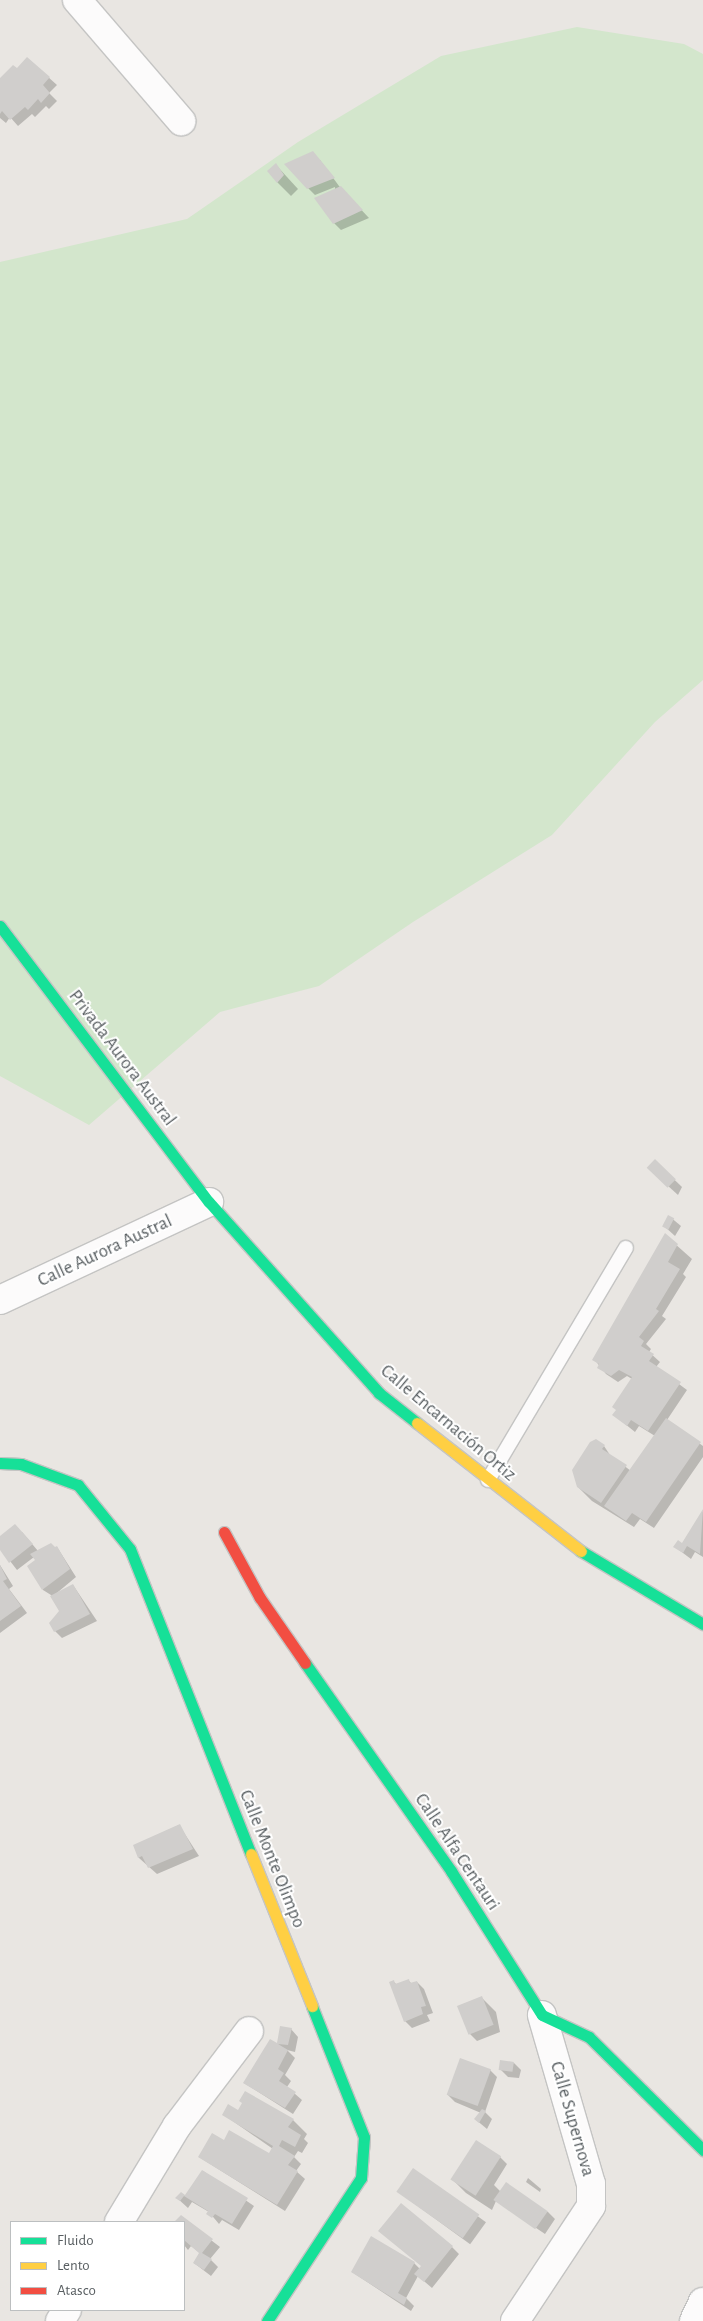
<!DOCTYPE html>
<html>
<head>
<meta charset="utf-8">
<style>
	body { margin:0 }
	#map { position:relative; width:703px; height:2321px; overflow:hidden; background:#e9e6e2; font-family:"Alegreya Sans",sans-serif }
	div>[style] { position:absolute }
	.green>* { inset:0; background:#d3e6cc }
	.shadow>* { inset:0; background:#0003; transform-origin:0 0 }
	.building>* { inset:0; background:#d0cecc; transform-origin:0 0 }
	.roads { filter:drop-shadow(1px 0 #c4c4c3) drop-shadow(-1px 0 #c4c4c3) drop-shadow(0 1px #c4c4c3) drop-shadow(0 -1px #c4c4c3) }
	.lane>* { height:14px; margin:-7px; padding:0 7px; transform-origin:7px; border-radius:7px; background:#fcfbfb }
	.street>* { height:28px; margin:-14px; padding:0 14px; transform-origin:14px; border-radius:14px; background:#fcfbfb }
	.fast>* { height:11px; margin:-5.5px; padding:0 5.5px; transform-origin:5.5px; border-radius:5.5px; background:#16e098 }
	.slow>* { height:11px; margin:-5.5px; padding:0 5.5px; transform-origin:5.5px; border-radius:5.5px; background:#ffcf43 }
	.jam>* { height:11px; margin:-5.5px; padding:0 5.5px; transform-origin:5.5px; border-radius:5.5px; background:#f24e42 }
	span { translate:-50% -50%; white-space:nowrap; text-align:center; line-height:1.15; -webkit-text-stroke:4px #fff; paint-order:stroke }
	.street-label { font-size:19px; color:#585e61 }
	.legend { position:absolute; left:10px; top:2221px; width:175px; height:90px; box-sizing:border-box; background:#fff; border:1px solid #bcbfc0; margin:0; padding:6px 9px; list-style:none; font-size:15px; color:#585e61 }
	.legend li { display:flex; align-items:center; gap:10px; height:25px }
	.legend b { width:25px; border:1px solid #bcbfc0 }
</style>
</head>
<body>
<div id="map">
	<div class="green">
		<div style="clip-path:polygon(577px 27px,684px 44px,703px 54px,703px 680px,655px 722px,552px 835px,413px 922px,319px 986px,220px 1012px,89px 1125px,0 1076px,0 262px,187px 219px,298px 142px,441px 56px)"></div>
	</div>
	<div class="shadow">
		<div style="clip-path:polygon(27px 58px,57px 85px,49px 93px,57px 101px,49px 109px,46px 106px,35px 117px,32px 114px,18px 126px,10px 117px,6px 123px,0 118px,0 80px,17px 70px)"></div>
		<div style="clip-path:polygon(320px 160px,339px 186px,369px 218px,341px 230px,334px 223px,335px 187px,315px 195px,308px 188px)"></div>
		<div style="clip-path:polygon(276px 165px,298px 189px,291px 196px,277px 182px)"></div>
		<div style="clip-path:polygon(655px 1161px,682px 1187px,678px 1195px,656px 1175px)"></div>
		<div style="clip-path:polygon(669px 1216px,681px 1226px,675px 1236px,664px 1226px)"></div>
		<div style="clip-path:polygon(665px 1235px,692px 1259px,683px 1274px,686px 1277px,662px 1316px,666px 1319px,646px 1344px,651px 1349px,649px 1352px,660px 1362px,656px 1367px,687px 1390px,667px 1420px,703px 1446px,703px 1457px,654px 1528px,640px 1519px,634px 1527px,592px 1501px,578px 1487px,573px 1470px,604px 1446px,610px 1455px,631px 1471px,655px 1436px,639px 1426px,635px 1432px,614px 1415px,632px 1379px,627px 1376px,618px 1382px,606px 1374px,594px 1359px)"></div>
		<div style="clip-path:polygon(703px 1511px,703px 1557px,695px 1552px,691px 1559px,675px 1547px,682px 1544px)"></div>
		<div style="clip-path:polygon(22px 1532px,38px 1551px,57px 1547px,76px 1577px,52px 1597px,73px 1585px,97px 1621px,62px 1638px,55px 1631px,61px 1611px,51px 1595px,43px 1590px,37px 1561px,34px 1557px,17px 1570px,0 1548px,0 1538px)"></div>
		<div style="clip-path:polygon(0 1565px,13px 1586px,9px 1589px,27px 1613px,0 1633px)"></div>
		<div style="clip-path:polygon(179px 1825px,199px 1856px,157px 1874px,139px 1858px,134px 1846px)"></div>
		<div style="clip-path:polygon(408px 1980px,412px 1984px,417px 1982px,424px 1989px,433px 2013px,427px 2015px,430px 2021px,412px 2028px,405px 2021px,393px 1981px,397px 1985px)"></div>
		<div style="clip-path:polygon(482px 1998px,496px 2012px,500px 2032px,477px 2041px,470px 2034px)"></div>
		<div style="clip-path:polygon(281px 2028px,291px 2029px,298px 2037px,295px 2052px,287px 2050px,295px 2058px,285px 2075px,291px 2081px,287px 2087px,302px 2100px,293px 2114px,244px 2083px,278px 2045px)"></div>
		<div style="clip-path:polygon(514px 2063px,521px 2070px,519px 2078px,508px 2077px,500px 2069px)"></div>
		<div style="clip-path:polygon(490px 2070px,497px 2077px,485px 2112px,492px 2119px,487px 2129px,475px 2119px,481px 2113px,455px 2102px,448px 2095px)"></div>
		<div style="clip-path:polygon(239px 2112px,293px 2120px,307px 2134px,304px 2139px,308px 2143px,302px 2153px,298px 2151px,294px 2157px,301px 2164px,296px 2171px,305px 2179px,285px 2211px,199px 2157px,225px 2141px,269px 2155px,273px 2149px,224px 2115px)"></div>
		<div style="clip-path:polygon(500px 2157px,507px 2164px,494px 2185px,501px 2192px,548px 2212px,555px 2219px,545px 2234px,496px 2201px,492px 2210px,466px 2193px,452px 2179px)"></div>
		<div style="left:414px;top:2170px;width:89px;height:27px;rotate:36deg"></div>
		<div style="clip-path:polygon(203px 2171px,254px 2206px,239px 2230px,222px 2220px,219px 2224px,209px 2212px,192px 2202px,188px 2208px,177px 2198px,181px 2193px,185px 2196px)"></div>
		<div style="clip-path:polygon(528px 2178px,541px 2189px,540px 2192px,526px 2182px)"></div>
		<div style="clip-path:polygon(181px 2217px,220px 2247px,210px 2259px,218px 2267px,211px 2276px,194px 2263px,200px 2253px,191px 2246px,188px 2250px,184px 2245px,184px 2222px,175px 2222px)"></div>
		<div style="clip-path:polygon(452px 2247px,459px 2254px,432px 2288px,418px 2276px,406px 2298px,414px 2306px,411px 2311px,352px 2272px,414px 2263px,420px 2269px)"></div>
	</div>
	<div class="building">
		<div style="clip-path:polygon(27px 57px,50px 77px,43px 85px,50px 93px,41px 103px,38px 99px,28px 110px,25px 107px,10px 120px,2px 111px,0 114px,0 78px,13px 65px,17px 68px)"></div>
		<div style="clip-path:polygon(313px 151px,335px 178px,307px 189px,284px 164px)"></div>
		<div style="clip-path:polygon(276px 163px,284px 175px,277px 183px,267px 171px)"></div>
		<div style="clip-path:polygon(341px 186px,363px 210px,333px 224px,314px 198px)"></div>
		<div style="left:655px;top:1159px;width:29px;height:12px;rotate:44deg"></div>
		<div style="left:668px;top:1215px;width:7px;height:13px;rotate:27deg"></div>
		<div style="clip-path:polygon(665px 1233px,678px 1244px,668px 1262px,680px 1269px,656px 1309px,659px 1311px,639px 1337px,644px 1341px,641px 1346px,654px 1354px,649px 1361px,681px 1382px,648px 1431px,631px 1420px,627px 1426px,612px 1415px,616px 1410px,612px 1407px,632px 1377px,619px 1370px,611px 1376px,597px 1368px,599px 1364px,592px 1360px)"></div>
		<div style="clip-path:polygon(666px 1418px,701px 1442px,646px 1522px,632px 1513px,626px 1521px,604px 1506px)"></div>
		<div style="clip-path:polygon(596px 1439px,605px 1445px,602px 1449px,627px 1465px,601px 1503px,577px 1487px,572px 1470px,590px 1442px)"></div>
		<div style="clip-path:polygon(703px 1509px,700px 1554px,687px 1546px,683px 1553px,673px 1547px,678px 1540px,682px 1543px)"></div>
		<div style="clip-path:polygon(15px 1524px,33px 1544px,9px 1563px,0 1550px,0 1536px)"></div>
		<div style="clip-path:polygon(51px 1543px,55px 1547px,57px 1546px,70px 1569px,42px 1590px,27px 1566px,35px 1560px,30px 1554px)"></div>
		<div style="clip-path:polygon(0 1565px,7px 1579px,3px 1581px,21px 1606px,0 1621px)"></div>
		<div style="clip-path:polygon(73px 1584px,90px 1614px,54px 1632px,49px 1623px,59px 1611px,50px 1596px)"></div>
		<div style="clip-path:polygon(180px 1824px,193px 1849px,148px 1868px,142px 1856px,138px 1858px,133px 1845px)"></div>
		<div style="clip-path:polygon(409px 1979px,410px 1983px,417px 1981px,426px 2006px,421px 2007px,423px 2014px,404px 2022px,389px 1982px,394px 1980px,395px 1984px)"></div>
		<div style="left:482px;top:1996px;width:31px;height:27px;rotate:68deg"></div>
		<div style="clip-path:polygon(280px 2026px,292px 2028px,288px 2045px,278px 2044px,288px 2050px,278px 2069px,284px 2073px,279px 2081px,296px 2092px,285px 2108px,243px 2083px,270px 2039px,277px 2043px)"></div>
		<div style="left:460px;top:2058px;width:33px;height:39px;rotate:20deg"></div>
		<div style="left:500px;top:2060px;width:14px;height:10px;rotate:8deg"></div>
		<div style="clip-path:polygon(245px 2091px,294px 2119px,288px 2127px,301px 2135px,295px 2147px,282px 2140px,279px 2146px,295px 2156px,288px 2165px,298px 2171px,277px 2205px,198px 2157px,212px 2133px,224px 2140px,229px 2130px,269px 2153px,273px 2146px,222px 2115px,228px 2104px,238px 2110px,242px 2103px,239px 2101px)"></div>
		<div style="clip-path:polygon(482px 2109px,486px 2111px,479px 2123px,474px 2119px)"></div>
		<div style="left:476px;top:2140px;width:30px;height:47px;rotate:33deg"></div>
		<div style="left:413px;top:2168px;width:81px;height:29px;rotate:35deg"></div>
		<div style="clip-path:polygon(202px 2170px,248px 2198px,232px 2224px,215px 2214px,212px 2218px,206px 2214px,208px 2211px,184px 2196px,180px 2201px,175px 2198px,181px 2192px,185px 2195px)"></div>
		<div style="left:506px;top:2182px;width:51px;height:22px;rotate:35deg"></div>
		<div style="clip-path:polygon(401px 2203px,453px 2246px,424px 2282px,414px 2274px,421px 2266px,378px 2231px)"></div>
		<div style="clip-path:polygon(181px 2215px,213px 2239px,202px 2253px,212px 2259px,204px 2270px,193px 2263px,199px 2253px,184px 2240px,184px 2222px,174px 2222px)"></div>
		<div style="clip-path:polygon(371px 2236px,415px 2262px,398px 2293px,407px 2298px,404px 2305px,351px 2272px)"></div>
	</div>
	<div class="roads">
		<div class="lane">
			<div style="left:488px;top:1480px;width:270px;rotate:-59.3deg"></div>
		</div>
		<div class="street">
			<div style="left:77px;top:0;width:160px;rotate:49.3deg"></div>
			<div style="left:0;top:1300px;width:231px;rotate:-25.1deg"></div>
			<div style="left:119px;top:2222px;width:112px;rotate:-58.9deg"></div>
			<div style="left:177px;top:2126px;width:119px;rotate:-52.8deg"></div>
			<div style="left:60px;top:2321px;width:13px;rotate:-58deg"></div>
			<div style="left:515px;top:2321px;width:138px;rotate:-56.5deg"></div>
			<div style="left:591px;top:2206px;width:22px;rotate:-90deg"></div>
			<div style="left:591px;top:2184px;width:176px;rotate:-106.2deg"></div>
			<div style="left:694px;top:2321px;width:21px;rotate:-65deg"></div>
		</div>
		<div class="fast">
			<div style="left:0;top:926px;width:346px;rotate:52.9deg"></div>
			<div style="left:209px;top:1202px;width:256px;rotate:48.3deg"></div>
			<div style="left:379px;top:1393px;width:48px;rotate:38.3deg"></div>
			<div style="left:0;top:1463px;width:21px;rotate:3deg"></div>
			<div style="left:21px;top:1464px;width:61px;rotate:20.2deg"></div>
			<div style="left:78px;top:1485px;width:82px;rotate:50.9deg"></div>
			<div style="left:130px;top:1549px;width:328px;rotate:68.4deg"></div>
			<div style="left:581px;top:1551px;width:142px;rotate:30.9deg"></div>
			<div style="left:305px;top:1663px;width:254px;rotate:54.9deg"></div>
			<div style="left:451px;top:1871px;width:170px;rotate:57.7deg"></div>
			<div style="left:542px;top:2015px;width:52px;rotate:25.1deg"></div>
			<div style="left:589px;top:2037px;width:161px;rotate:44.7deg"></div>
			<div style="left:267px;top:2321px;width:171px;rotate:-56.7deg"></div>
			<div style="left:361px;top:2178px;width:41px;rotate:-85.8deg"></div>
			<div style="left:364px;top:2137px;width:141px;rotate:-111.7deg"></div>
		</div>
		<div class="slow">
			<div style="left:417px;top:1423px;width:208px;rotate:38deg"></div>
			<div style="left:251px;top:1854px;width:164px;rotate:68.1deg"></div>
		</div>
		<div class="jam">
			<div style="left:224px;top:1532px;width:75px;rotate:61.4deg"></div>
			<div style="left:260px;top:1598px;width:79px;rotate:55.3deg"></div>
		</div>
	</div>
	<div class="street-label">
		<span style="left:122px;top:1058px;rotate:53deg">Privada Aurora Austral</span>
		<span style="left:105px;top:1251px;rotate:-25deg">Calle Aurora Austral</span>
		<span style="left:448px;top:1423px;rotate:40deg">Calle Encarnación Ortiz</span>
		<span style="left:457px;top:1852px;rotate:56deg">Calle Alfa Centauri</span>
		<span style="left:272px;top:1859px;rotate:68deg">Calle Monte Olimpo</span>
		<span style="left:572px;top:2119px;rotate:74deg">Calle Supernova</span>
	</div>
	<ul class="legend">
	<li><b style="height:6px;background:#16e098"></b>Fluido</li>
	<li><b style="height:6px;background:#ffcf43"></b>Lento</li>
	<li><b style="height:6px;background:#f24e42"></b>Atasco</li>
	</ul>
</div>
</body>
</html>
